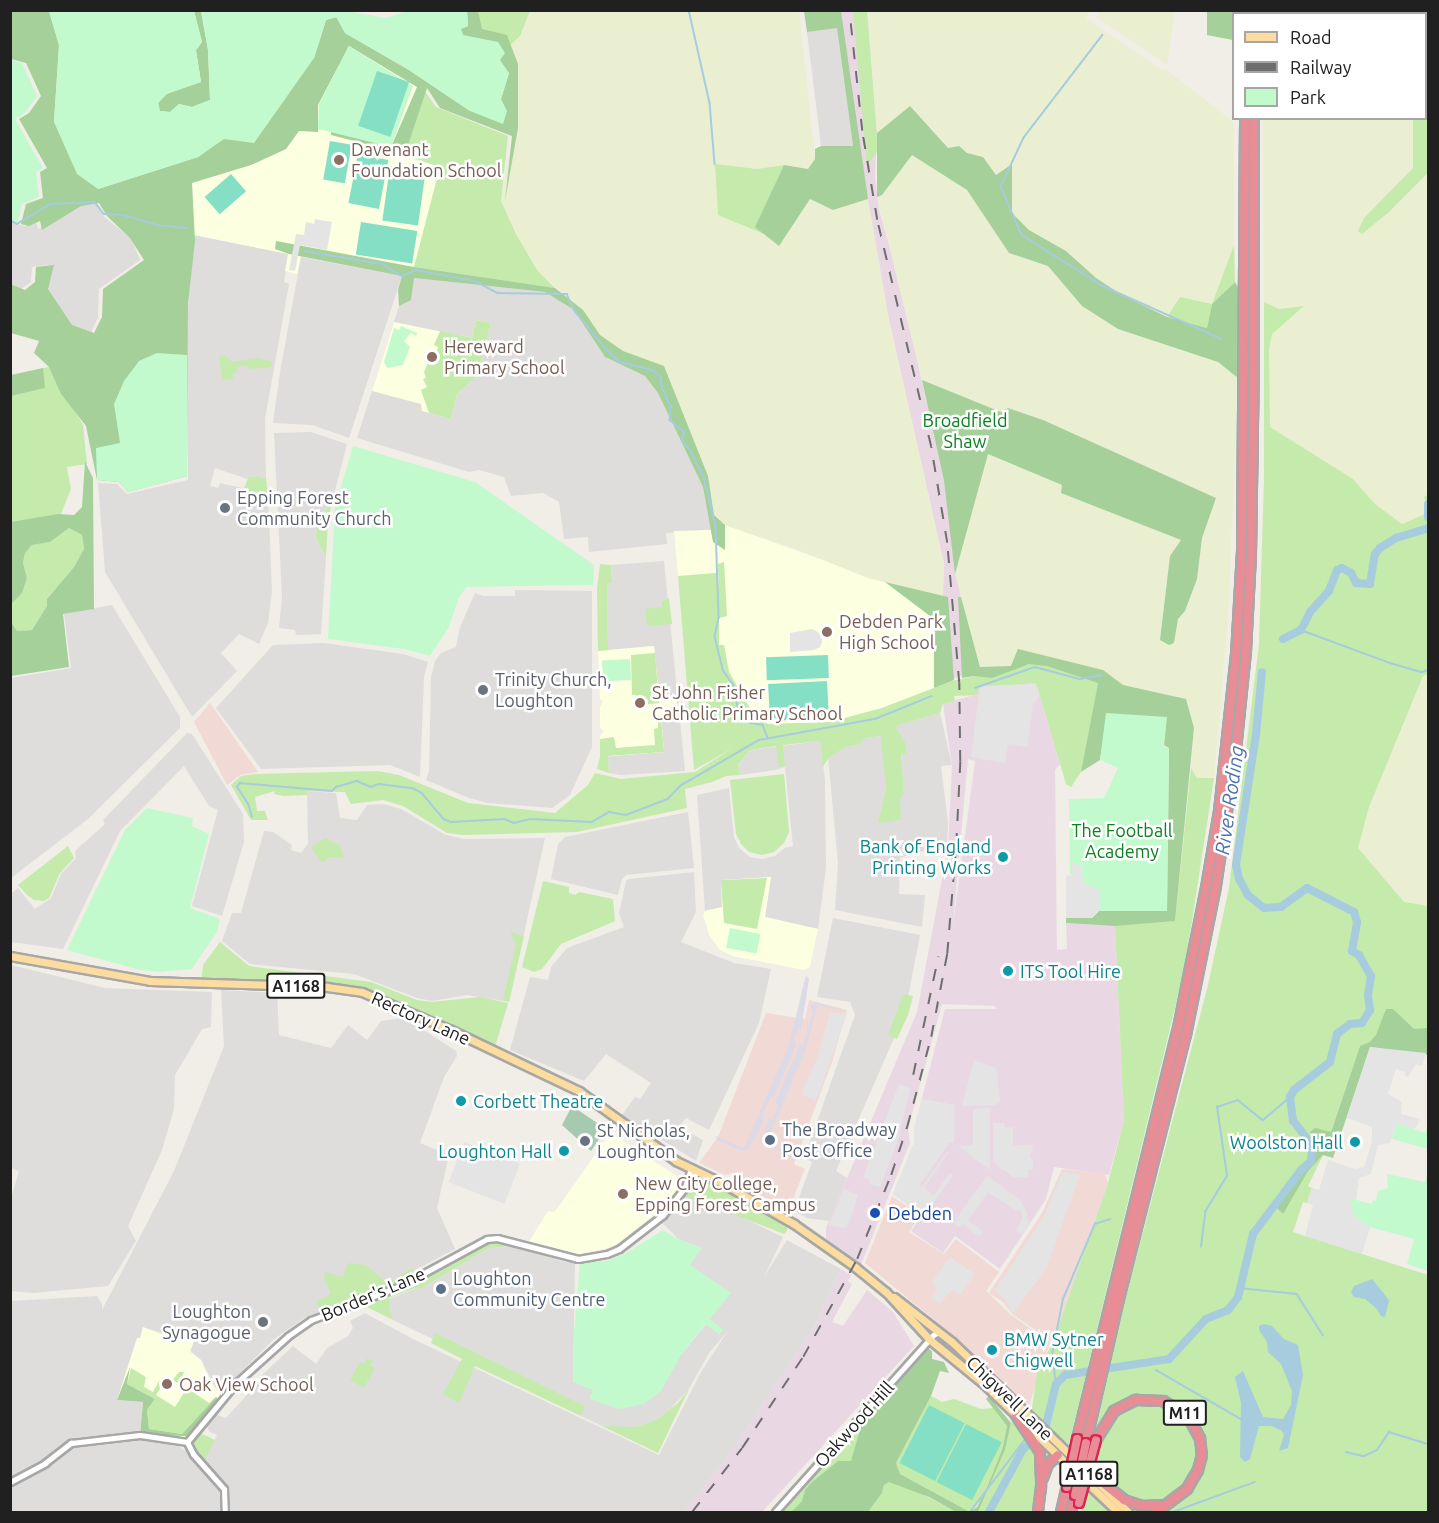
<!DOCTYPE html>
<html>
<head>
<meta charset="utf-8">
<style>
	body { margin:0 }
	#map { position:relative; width:1439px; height:1523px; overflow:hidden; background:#f0eee6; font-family:Ubuntu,sans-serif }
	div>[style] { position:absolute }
	.residential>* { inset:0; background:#dedddc }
	.commercial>* { inset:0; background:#f1d9d5 }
	.industrial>* { inset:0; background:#e9d8e4 }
	.education>* { inset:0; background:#fcffe0 }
	.farmland>* { inset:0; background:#eaefd1 }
	.grass>* { inset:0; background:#c4eaac }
	.forest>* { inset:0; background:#a5d09a }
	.cemetery>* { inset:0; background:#a7c9af }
	.park>* { inset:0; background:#c3facd; transform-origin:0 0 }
	.pitch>* { inset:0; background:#84dfc5; transform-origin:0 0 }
	.parking>* { inset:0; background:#e4e4e4; transform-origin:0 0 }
	.plaza>* { inset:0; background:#dbdae6 }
	.water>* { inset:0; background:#a6ccde }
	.stream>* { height:1.5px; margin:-0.75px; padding:0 0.75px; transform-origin:0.75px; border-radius:0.75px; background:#a6ccde }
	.river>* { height:8px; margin:-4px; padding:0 4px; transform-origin:4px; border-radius:4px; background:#a6ccde }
	.roads { filter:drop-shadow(2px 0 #a7a7a7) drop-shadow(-2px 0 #a7a7a7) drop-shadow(0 2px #a7a7a7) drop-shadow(0 -2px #a7a7a7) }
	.tertiary>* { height:5px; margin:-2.5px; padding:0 2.5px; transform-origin:2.5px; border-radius:2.5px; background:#fff }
	.primary>* { height:7px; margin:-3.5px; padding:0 3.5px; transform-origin:3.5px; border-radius:3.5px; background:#fcdd9f }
	.motorway>* { height:8px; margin:-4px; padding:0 4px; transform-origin:4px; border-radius:4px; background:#e88d95 }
	.rail>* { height:1.5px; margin-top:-0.75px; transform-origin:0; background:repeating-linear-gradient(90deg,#6e6e6e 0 12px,transparent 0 24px) }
	.bridges { filter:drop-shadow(2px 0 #dc2552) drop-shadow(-2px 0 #dc2552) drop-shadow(0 2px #dc2552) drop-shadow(0 -2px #dc2552) }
	.motorway-bridge>* { height:8px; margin:-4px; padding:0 4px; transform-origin:4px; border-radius:4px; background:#e88d95 }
	.dots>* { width:16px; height:16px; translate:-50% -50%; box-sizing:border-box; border:3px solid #fff; border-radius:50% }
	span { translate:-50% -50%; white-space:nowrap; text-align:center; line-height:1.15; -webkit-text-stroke:5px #fff; paint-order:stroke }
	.shield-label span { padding:2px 4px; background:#fff; border:2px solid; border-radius:4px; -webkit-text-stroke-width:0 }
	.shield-label { font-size:16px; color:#202020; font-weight:700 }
	.education-label { font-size:18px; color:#785e54 }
	.left { translate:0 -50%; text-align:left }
	.park-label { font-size:18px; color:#0b8020 }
	.worship-label { font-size:18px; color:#5b616d }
	.right { translate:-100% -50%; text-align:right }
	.culture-label { font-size:18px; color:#0d838f }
	.street-label { font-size:18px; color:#202020 }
	.service-label { font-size:18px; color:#4e5e75 }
	.transit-label { font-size:18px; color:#164399 }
	.water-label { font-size:20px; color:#4b73b0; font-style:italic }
	.frame { position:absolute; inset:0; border:12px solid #202020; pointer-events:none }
	.legend { position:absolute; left:1232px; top:12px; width:195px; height:108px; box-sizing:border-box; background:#fff; border:2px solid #a6a6a6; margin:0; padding:8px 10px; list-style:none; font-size:18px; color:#202020 }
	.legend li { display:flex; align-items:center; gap:12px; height:30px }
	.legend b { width:30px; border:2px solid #a6a6a6 }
</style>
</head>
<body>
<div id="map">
	<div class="residential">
		<div style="clip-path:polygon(837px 27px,853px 147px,832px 148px,821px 146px,807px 32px)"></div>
		<div style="clip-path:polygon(10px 190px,17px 224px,25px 226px,36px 221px,38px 229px,78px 205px,95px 202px,103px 216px,131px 238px,140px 260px,99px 289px,98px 317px,91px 333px,68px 325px,44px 288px,49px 265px,32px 267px,31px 282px,11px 296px)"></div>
		<div style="clip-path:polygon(194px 235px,289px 254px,284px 282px,289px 284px,265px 419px,266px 478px,249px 476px,247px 479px,215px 468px,210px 486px,218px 488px,220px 483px,247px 489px,247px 495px,268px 496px,272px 591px,268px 623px,259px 644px,239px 634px,221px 653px,237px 671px,192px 717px,105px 572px,98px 483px,117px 484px,127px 494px,188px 480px,188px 307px)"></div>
		<div style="clip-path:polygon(301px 257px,402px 276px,349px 438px,312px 425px,273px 423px,280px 372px)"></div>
		<div style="clip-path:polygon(413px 278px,545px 292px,574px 310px,605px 357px,645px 376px,658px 393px,703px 487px,711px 530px,666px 533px,667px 544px,589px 552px,588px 537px,564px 539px,559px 502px,543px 493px,511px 496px,504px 477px,479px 470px,469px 472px,357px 438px,399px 306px,411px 299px)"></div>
		<div style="clip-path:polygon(311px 432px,347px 444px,332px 502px,317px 522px,316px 538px,326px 558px,321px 634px,296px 635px,295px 630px,279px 628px,282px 597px,274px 433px)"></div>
		<div style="clip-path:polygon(664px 561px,685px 771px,621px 775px,609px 773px,608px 756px,664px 752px,661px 715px,677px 713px,659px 698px,654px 646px,608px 650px,607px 584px,612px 583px,611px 565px)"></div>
		<div style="clip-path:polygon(515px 590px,592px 591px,592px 747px,570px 795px,552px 808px,488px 803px,469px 798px,426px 780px,429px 771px,431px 677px,435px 661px,441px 653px,456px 647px,460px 627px,475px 593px,483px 596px,515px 596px)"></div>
		<div style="clip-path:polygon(112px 605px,180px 717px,180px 728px,88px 819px,11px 878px,11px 678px,71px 668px,64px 614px)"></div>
		<div style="clip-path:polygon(324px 643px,403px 654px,428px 662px,424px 677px,420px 777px,390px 765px,261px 769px,216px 708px,273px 645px)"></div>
		<div style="clip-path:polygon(940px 713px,952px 765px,941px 766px,948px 822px,947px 849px,916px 852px,900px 858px,899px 894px,925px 895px,922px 927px,835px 910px,838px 863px,828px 757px,846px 747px,860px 744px,865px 738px,882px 736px,886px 789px,878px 821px,904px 793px,901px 753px,907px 753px,894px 726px)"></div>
		<div style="clip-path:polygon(187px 733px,192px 734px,243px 814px,244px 842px,222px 916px,192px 906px,218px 810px,209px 806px,184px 766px,120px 831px,63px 949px,11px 942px,11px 894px,18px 888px,35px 909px,51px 898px,61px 874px,76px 858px,75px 851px,105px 824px,103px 820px)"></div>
		<div style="clip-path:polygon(820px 741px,825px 781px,826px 868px,818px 929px,765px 917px,771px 877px,723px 907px,705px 911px,697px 795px,729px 788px,734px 837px,739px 848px,750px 857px,763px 859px,775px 856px,785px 848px,793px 846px,785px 767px,776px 770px,740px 775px,738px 766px,750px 750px)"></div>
		<div style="clip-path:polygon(307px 791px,336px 793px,340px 818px,357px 820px,367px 805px,383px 804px,401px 809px,446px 835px,464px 839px,545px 838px,509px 1002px,467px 995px,432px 1001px,417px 998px,354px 974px,250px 964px,222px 941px,232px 913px,241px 913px,264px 831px,273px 832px,292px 845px,291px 850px,301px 853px,308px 844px)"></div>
		<div style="clip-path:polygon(688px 812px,694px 868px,626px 875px,622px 879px,618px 895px,551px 879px,558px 844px,565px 837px)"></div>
		<div style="clip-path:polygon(694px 872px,696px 912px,681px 942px,734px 963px,771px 969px,759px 1023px,709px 1130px,686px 1118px,679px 1127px,703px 1140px,696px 1161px,622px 1115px,635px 1097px,640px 1099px,651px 1083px,606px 1054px,584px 1081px,510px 1050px,530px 977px,548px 980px,551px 967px,567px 948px,624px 927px,619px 913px,626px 881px,629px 879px)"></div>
		<div style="clip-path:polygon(833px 918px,920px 935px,905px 1013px,836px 1171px,847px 1178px,829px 1221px,807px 1218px,794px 1211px,812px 1162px,804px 1158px,855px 1015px,850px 1002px,817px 997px)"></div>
		<div style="clip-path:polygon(11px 965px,105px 988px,212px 992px,211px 1027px,202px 1029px,175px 1075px,174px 1109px,162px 1150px,128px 1226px,136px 1241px,108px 1286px,33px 1293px,11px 1291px,10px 1202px,19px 1171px,10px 1168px)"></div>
		<div style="clip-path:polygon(221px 990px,277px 993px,279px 1035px,331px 1048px,348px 1025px,367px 1040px,381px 1021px,405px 1018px,456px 1051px,457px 1056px,444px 1077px,420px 1143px,449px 1155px,437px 1208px,455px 1249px,415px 1270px,407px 1279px,304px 1318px,273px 1340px,219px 1394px,201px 1360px,174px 1336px,138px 1338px,118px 1400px,143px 1402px,182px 1449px,193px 1454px,214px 1477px,204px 1461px,217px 1435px,210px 1432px,206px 1425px,215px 1414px,226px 1418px,263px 1377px,262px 1375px,293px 1346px,316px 1364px,327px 1348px,348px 1336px,353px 1328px,350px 1321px,365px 1313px,413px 1339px,659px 1455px,701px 1372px,727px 1332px,709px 1353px,689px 1389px,669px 1410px,656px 1420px,635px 1427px,613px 1427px,602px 1426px,581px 1416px,584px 1406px,436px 1334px,433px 1339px,391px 1319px,393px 1316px,390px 1314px,389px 1299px,416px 1288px,420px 1289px,489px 1248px,504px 1247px,505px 1243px,564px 1262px,575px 1262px,573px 1382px,594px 1390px,590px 1398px,681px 1355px,710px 1319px,689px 1264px,702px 1248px,678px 1239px,659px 1219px,681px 1194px,700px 1197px,783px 1237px,764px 1277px,787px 1240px,841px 1269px,814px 1328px,734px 1448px,685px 1512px,11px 1512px,11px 1301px,97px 1296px,102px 1304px,102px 1310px,174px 1171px,224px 1046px)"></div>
	</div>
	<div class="commercial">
		<div style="clip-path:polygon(210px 703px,258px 772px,240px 775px,227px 785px,194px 722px)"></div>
		<div style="clip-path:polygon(809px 1000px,847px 1010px,832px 1062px,794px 1164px,805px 1169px,788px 1211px,746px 1188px,745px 1180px,733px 1173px,725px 1175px,699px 1163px,718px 1137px,766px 1013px,805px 1019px)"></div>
		<div style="clip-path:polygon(1062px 1169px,1105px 1174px,1108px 1183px,1053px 1342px,1012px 1314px,1003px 1302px,989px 1293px,1042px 1213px)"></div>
		<div style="clip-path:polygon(892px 1196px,920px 1215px,909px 1232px,944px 1254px,956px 1239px,999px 1272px,986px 1291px,1011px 1315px,1050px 1342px,1028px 1409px,949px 1332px,865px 1263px)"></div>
	</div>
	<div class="industrial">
		<div style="clip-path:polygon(835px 11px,867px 11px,877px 133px,875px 177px,879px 209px,903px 296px,944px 481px,972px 673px,938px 683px,944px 564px,888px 315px,871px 217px,861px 181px)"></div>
		<div style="clip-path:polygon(evenodd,1036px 683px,1060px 764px,1055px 770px,1057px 950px,1067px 949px,1066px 923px,1115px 926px,1124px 1120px,1109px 1175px,1054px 1167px,1046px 1199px,1000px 1269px,955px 1236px,943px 1253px,911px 1231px,922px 1215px,893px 1194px,914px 1143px,914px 1129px,945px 1009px,996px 1009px,995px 1006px,942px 1004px,908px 1129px,910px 1143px,860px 1267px,826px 1239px,826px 1228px,917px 1012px,948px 848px,952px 765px,943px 704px,974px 695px,974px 688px,1036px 683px,968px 759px,975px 761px,953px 925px,953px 924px,968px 759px)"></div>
		<div style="clip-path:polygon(841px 1269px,851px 1275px,848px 1281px,852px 1284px,832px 1322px,843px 1326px,867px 1290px,893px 1312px,914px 1346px,762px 1512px,685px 1512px,734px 1448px,814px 1328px)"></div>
	</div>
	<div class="education">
		<div style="clip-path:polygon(344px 37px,421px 83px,400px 155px,440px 167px,414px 267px,301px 256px,297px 274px,285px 271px,288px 254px,194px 235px,192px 182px,251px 165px,286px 149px,301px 124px)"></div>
		<div style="clip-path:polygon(476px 320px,491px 323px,477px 376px,457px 394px,451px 419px,422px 411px,421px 404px,372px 391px,394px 322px,472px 338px)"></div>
		<div style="clip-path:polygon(725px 525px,885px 582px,934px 619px,934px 688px,882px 708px,830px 722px,768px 724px,756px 719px,729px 672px,724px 646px,719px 645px,719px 618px,727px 616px,718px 564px,717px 573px,678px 576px,674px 531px,711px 530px,713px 542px,725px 549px)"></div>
		<div style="clip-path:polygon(654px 646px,659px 697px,676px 696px,677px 705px,678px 713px,661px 715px,664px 752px,600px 757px,600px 736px,604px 731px,600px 728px,600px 707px,603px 701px,600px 699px,598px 651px)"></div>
		<div style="clip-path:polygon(771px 877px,765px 917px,818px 929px,810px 967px,804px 970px,732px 956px,720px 950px,709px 935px,703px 915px,705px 911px,722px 907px,721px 880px)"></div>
		<div style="clip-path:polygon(610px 1133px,683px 1180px,673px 1200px,613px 1247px,575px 1255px,528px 1243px,548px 1211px,554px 1212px,559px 1206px)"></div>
		<div style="clip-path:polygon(143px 1327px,168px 1336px,178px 1334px,194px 1341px,190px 1352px,201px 1360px,211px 1383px,222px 1397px,186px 1436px,176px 1442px,140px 1435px,143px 1402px,117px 1400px,137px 1338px,140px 1338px)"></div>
	</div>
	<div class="farmland">
		<div style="clip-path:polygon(1263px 10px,1428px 11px,1428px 69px,1426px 67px,1426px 14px,1263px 14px)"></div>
		<div style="clip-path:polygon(530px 11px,799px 11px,815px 159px,808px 169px,784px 165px,757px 169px,716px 164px,718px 215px,764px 234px,779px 246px,810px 199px,833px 210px,868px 199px,888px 315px,944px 564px,943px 597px,868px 578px,796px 549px,725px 525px,714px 515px,708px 476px,664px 366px,622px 351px,600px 335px,582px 310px,537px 270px,516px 234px,501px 201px,514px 128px,508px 47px,525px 24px)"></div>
		<div style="clip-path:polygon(867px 11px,1090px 11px,1086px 18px,1162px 70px,1165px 69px,1230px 119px,1234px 124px,1234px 245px,1212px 304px,1180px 297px,1167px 317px,1122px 295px,1096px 278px,1066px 251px,1029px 230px,1012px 213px,1011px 164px,996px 175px,983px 157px,967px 153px,959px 146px,948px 148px,910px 106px,877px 133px)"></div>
		<div style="clip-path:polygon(1101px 11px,1175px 11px,1167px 65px,1096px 17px)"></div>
		<div style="clip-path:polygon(1263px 119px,1413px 119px,1413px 168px,1364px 218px,1358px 231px,1362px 233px,1389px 212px,1428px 173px,1428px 494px,1424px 497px,1427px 507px,1423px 515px,1416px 519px,1402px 524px,1375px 504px,1353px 479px,1270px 427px,1267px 349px,1272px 333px,1304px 306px,1279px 309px,1264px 302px)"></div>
		<div style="clip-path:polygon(912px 154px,967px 190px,1009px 253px,1048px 266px,1082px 306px,1118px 329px,1218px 362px,1238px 378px,1228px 618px,1214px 778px,1197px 778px,1191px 768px,1194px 728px,1186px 699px,1122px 685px,1010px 669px,979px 667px,955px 574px,987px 454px,1062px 485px,1061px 493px,1181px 540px,1170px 556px,1160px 640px,1174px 642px,1178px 619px,1185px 611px,1197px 579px,1202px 538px,1216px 498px,922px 380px,877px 197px,882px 195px)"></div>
		<div style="clip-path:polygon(1428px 674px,1428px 906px,1404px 903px,1358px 849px,1369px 807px,1423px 676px)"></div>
	</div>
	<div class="grass">
		<div style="clip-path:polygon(474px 11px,530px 11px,520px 36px,508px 47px,477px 29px)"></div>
		<div style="clip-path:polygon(853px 11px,867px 11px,878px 151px,867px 165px)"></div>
		<div style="clip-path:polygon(1426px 67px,1428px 69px,1428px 173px,1389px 212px,1362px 234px,1358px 231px,1364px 218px,1413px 168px,1413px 119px,1426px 118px)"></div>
		<div style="clip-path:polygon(422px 87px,436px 107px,508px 136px,501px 201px,516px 234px,537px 270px,555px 288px,414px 267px,440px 167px,401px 154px)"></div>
		<div style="clip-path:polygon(715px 164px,757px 169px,784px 165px,757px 224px,764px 234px,718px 215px)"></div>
		<div style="clip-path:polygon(1234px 245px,1235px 282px,1212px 304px,1207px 328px,1167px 317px,1180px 297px,1212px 304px)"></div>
		<div style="clip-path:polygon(1264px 302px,1279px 309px,1304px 306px,1272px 334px,1269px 349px,1270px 427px,1353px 479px,1375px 504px,1402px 524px,1423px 515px,1427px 509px,1424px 497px,1428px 494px,1428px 674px,1423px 676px,1369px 807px,1358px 848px,1404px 902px,1428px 906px,1428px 1054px,1360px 1046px,1323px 1155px,1308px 1186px,1312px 1188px,1307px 1203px,1303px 1202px,1293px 1232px,1428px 1275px,1428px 1512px,1081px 1512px,1100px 1443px,1097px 1425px,1125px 1301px,1208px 985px,1229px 888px,1259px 644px,1264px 479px)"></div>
		<div style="clip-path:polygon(476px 320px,491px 323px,477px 376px,457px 394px,451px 419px,429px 413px,421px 390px,427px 387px,423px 379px,426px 378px,424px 372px,429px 360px,434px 362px,438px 347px,434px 345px,440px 331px,472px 338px)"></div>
		<div style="clip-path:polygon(225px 355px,232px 362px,258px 358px,272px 362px,271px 367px,251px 369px,246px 365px,237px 367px,238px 372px,233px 373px,233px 379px,222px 380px,219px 356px)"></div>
		<div style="clip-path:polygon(49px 367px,83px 425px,87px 464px,67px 467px,71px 489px,60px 516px,11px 525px,11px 396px,44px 388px,43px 368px)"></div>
		<div style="clip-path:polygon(249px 476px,266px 478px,268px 496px,246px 495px,247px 489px,244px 488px)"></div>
		<div style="clip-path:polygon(332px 502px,328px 522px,326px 558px,316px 538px,317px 522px)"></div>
		<div style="clip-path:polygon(69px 528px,82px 535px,84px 549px,74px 567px,47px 599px,47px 606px,32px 630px,17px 631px,11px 622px,11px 602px,22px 593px,27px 578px,23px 563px,25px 553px,32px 545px,50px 542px)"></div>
		<div style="clip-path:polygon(724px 562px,727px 616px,719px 618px,719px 645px,724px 645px,729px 672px,756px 719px,768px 724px,830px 722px,882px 708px,952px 681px,1010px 669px,1018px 649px,1099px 679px,1081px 772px,1071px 787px,1066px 784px,1036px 683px,979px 688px,977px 695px,954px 696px,955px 701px,943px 704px,940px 713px,895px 726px,905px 742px,907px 753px,901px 753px,904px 793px,900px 799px,901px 819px,882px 823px,878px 821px,886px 789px,881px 736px,865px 738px,860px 744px,846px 747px,829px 757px,823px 767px,820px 741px,783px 745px,785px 766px,779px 767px,776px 746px,750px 750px,738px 765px,740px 775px,726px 776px,712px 782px,685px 789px,687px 808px,577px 832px,464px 835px,447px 833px,403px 806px,383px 800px,351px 804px,345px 792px,307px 791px,307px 795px,284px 796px,274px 794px,275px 791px,255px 797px,257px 811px,265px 811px,268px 820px,251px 820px,231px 785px,241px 776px,255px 774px,377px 771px,399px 775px,468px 803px,555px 813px,588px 785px,595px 773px,621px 779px,695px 772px,733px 748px,694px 770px,678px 576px,717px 573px,719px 589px,718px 564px)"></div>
		<div style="clip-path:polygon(600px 564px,611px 565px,612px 583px,607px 584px,608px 650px,598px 651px,597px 589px)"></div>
		<div style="clip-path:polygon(669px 598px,672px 624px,647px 626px,645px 609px,662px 607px,662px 602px)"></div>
		<div style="clip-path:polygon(655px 653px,659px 703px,641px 705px,636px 695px,632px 695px,631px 655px)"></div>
		<div style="clip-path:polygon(661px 718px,664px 752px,608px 756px,609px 773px,597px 769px,600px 757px,600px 739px,614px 737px,616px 748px,655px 745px,654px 729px,658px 728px,658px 719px)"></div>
		<div style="clip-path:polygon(1191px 768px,1197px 778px,1214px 778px,1192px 921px,1183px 975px,1069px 1444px,1028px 1411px,1032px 1408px,1037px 1373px,1053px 1342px,1108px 1183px,1124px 1120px,1115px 926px,1175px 921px)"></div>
		<div style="clip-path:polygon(784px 774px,789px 832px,784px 843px,774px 852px,762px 855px,749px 852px,741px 844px,736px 834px,730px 780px)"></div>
		<div style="clip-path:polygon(325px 838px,340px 846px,344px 858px,328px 857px,325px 862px,321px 862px,311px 847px)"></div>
		<div style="clip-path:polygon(68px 846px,74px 858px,60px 873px,49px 898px,44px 901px,34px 900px,27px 895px,18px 885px)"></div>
		<div style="clip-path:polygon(767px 878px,757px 929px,724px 923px,721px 880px)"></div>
		<div style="clip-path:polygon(543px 881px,569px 887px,569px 893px,575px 895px,579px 892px,613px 899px,615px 921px,561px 944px,542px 969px,534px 972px,522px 967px)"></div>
		<div style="clip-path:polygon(510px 932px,524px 936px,509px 1002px,503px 1000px,516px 944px)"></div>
		<div style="clip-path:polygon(220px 942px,249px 966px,371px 982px,417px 1000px,432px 1002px,480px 997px,508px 1003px,507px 1007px,495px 1047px,362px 990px,201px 983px,203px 965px)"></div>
		<div style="clip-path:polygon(903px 994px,913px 996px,908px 1015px,897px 1039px,888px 1035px)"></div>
		<div style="clip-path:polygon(691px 1169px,753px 1201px,787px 1225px,787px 1231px,784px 1234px,728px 1212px,700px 1197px,697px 1201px,681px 1194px)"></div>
		<div style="clip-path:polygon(486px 1241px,505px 1243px,504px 1247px,489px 1248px,420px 1289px,415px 1288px,389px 1298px,390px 1314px,393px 1315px,391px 1319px,369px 1308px,365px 1303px,416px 1284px)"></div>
		<div style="clip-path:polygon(348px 1263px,366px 1265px,386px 1282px,392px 1281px,412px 1268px,414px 1270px,407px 1279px,321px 1310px,316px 1302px,331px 1294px,324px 1278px,325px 1272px,343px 1277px)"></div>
		<div style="clip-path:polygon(435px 1333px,585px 1406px,581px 1416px,475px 1366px,459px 1403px,443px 1394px,462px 1359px,431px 1343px)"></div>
		<div style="clip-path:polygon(367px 1358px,373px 1361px,370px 1366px,375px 1368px,364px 1388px,350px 1380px,360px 1362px,364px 1364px)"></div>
		<div style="clip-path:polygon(131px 1368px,146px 1377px,144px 1387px,153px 1392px,159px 1381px,172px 1381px,179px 1372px,184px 1372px,179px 1384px,175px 1381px,166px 1390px,161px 1387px,156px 1395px,175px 1407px,187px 1388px,209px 1403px,216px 1397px,182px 1434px,149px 1429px,147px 1410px,155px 1399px,127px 1384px)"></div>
		<div style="clip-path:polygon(689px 1389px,658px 1453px,602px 1426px,635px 1427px,656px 1420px,678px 1403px)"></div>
		<div style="clip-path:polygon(931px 1396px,942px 1402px,954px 1399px,981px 1409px,993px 1408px,1007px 1426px,1003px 1447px,988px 1485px,976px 1507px,970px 1512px,900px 1474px,896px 1463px)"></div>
		<div style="clip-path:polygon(881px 1400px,876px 1414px,860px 1432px,851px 1461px,838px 1461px,807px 1488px,802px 1501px,792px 1512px,779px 1512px)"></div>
		<div style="clip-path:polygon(1017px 1419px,1038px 1454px,1035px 1512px,978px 1512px,1005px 1450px,1011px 1423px)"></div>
		<div style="clip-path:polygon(200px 1433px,215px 1440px,204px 1461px,193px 1448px,192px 1442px)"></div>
		<div style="clip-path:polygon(889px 1482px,901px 1483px,956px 1512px,868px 1512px,882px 1493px,884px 1485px)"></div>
	</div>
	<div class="forest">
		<div style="clip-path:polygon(11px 11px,49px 11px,59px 45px,54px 122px,98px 189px,198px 157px,224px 138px,314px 58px,326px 20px,337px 17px,345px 33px,409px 70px,470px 111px,501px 99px,509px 73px,463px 35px,460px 29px,468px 26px,467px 11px,478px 11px,482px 29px,507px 35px,518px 64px,518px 128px,505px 201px,512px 136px,440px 108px,427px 88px,405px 154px,331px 135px,331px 130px,391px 147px,417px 87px,349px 46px,318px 105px,318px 132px,299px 131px,286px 149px,251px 165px,192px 183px,195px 241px,188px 304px,187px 476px,128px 492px,119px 482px,97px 480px,86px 426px,61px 394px,49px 367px,34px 353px,39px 341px,11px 333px,10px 284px,25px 290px,35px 282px,36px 267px,54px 265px,48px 289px,72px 325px,94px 333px,102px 317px,103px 289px,144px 260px,130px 238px,107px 216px,99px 203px,81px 206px,42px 230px,40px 221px,29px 226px,21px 224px,26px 204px,43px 198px,40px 172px,47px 168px,19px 119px,29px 113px,41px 96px,26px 63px,11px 59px)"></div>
		<div style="clip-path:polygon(194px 11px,201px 11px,208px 50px,210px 100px,192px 107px,179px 104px,170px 112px,160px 111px,158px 103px,167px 93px,201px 82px,196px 50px,202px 42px)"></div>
		<div style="clip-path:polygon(804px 11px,841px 11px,868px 199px,833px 210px,810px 199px,779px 246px,755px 227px,784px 165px,808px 169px,815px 159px,815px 149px,821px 146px,853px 146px,837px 28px,807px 32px)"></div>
		<div style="clip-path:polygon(1207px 11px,1232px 11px,1233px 40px,1207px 35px)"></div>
		<div style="clip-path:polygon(910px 106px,948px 148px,959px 146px,967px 153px,983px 157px,996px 175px,1012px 164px,1012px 213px,1029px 230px,1066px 251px,1096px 278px,1122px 295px,1167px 317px,1207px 328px,1212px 304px,1235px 282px,1239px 289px,1238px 378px,1218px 362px,1118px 329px,1082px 306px,1048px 266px,1009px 253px,967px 190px,912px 155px,882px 195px,877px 197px,877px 133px)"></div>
		<div style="clip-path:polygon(276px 241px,414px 267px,555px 288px,583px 310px,600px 335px,623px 351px,664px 366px,708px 476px,714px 515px,725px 525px,725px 550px,713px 542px,703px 487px,658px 393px,645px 376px,605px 357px,574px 310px,545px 292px,414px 278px,411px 300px,399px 306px,398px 290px,402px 276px,289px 254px,275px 249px)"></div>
		<div style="clip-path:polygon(43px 368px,45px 388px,11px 396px,11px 375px)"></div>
		<div style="clip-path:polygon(922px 380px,1001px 412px,1008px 408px,1043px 420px,1216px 498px,1202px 538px,1197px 579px,1185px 611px,1178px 619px,1174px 643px,1169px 645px,1160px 640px,1170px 556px,1181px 540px,1061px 493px,1062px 485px,988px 454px,955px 574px,944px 481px)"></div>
		<div style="clip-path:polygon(85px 462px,93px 478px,94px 609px,63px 614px,69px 667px,11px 676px,11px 622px,17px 631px,32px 630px,47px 606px,47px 599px,74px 567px,84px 549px,82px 535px,69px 528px,50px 542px,32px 545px,25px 553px,23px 563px,27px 578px,22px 593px,11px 604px,11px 522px,58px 514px,74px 515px,82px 507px)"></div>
		<div style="clip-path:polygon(885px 582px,948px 597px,954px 680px,934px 688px,934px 619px)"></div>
		<div style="clip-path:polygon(958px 597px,961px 597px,980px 667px,1011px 666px,1018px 649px,1103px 670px,1123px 685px,1186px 699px,1194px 728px,1175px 921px,1115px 926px,1066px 923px,1066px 918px,1092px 918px,1099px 911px,1167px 910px,1169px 748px,1107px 713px,1100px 760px,1081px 772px,1098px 683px,1047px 666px,1029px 664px,992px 678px,974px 676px,962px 678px)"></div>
		<div style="clip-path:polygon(1386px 1009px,1393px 1009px,1414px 1029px,1428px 1028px,1428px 1055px,1370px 1047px,1333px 1158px,1323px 1155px,1308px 1171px,1283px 1214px,1276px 1207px,1314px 1158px,1314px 1143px,1310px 1132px,1315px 1128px,1331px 1132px,1360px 1046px,1370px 1042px,1376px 1035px)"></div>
		<div style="clip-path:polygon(926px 1347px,932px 1351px,932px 1359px,944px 1362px,949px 1373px,940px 1371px,931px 1396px,896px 1463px,900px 1474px,970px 1512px,977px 1507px,988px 1485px,1003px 1447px,1007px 1426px,986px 1399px,989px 1396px,1011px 1423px,1005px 1450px,978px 1512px,956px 1512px,929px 1497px,889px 1482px,884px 1485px,882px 1493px,868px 1512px,791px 1512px,802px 1501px,805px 1490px,811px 1483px,838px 1461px,851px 1461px,862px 1423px,876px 1414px,881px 1400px)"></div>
		<div style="clip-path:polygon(130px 1367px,127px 1384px,155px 1399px,147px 1410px,149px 1429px,182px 1434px,216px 1397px,219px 1400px,186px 1436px,140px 1435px,143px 1402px,117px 1400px)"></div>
	</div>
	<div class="cemetery">
		<div style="clip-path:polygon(572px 1106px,606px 1129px,591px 1151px,562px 1125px)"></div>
	</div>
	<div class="park">
		<div style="clip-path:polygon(341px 10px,386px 18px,407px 11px,467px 11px,468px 26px,461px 29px,463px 35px,498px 42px,505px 53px,500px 60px,509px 73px,501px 99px,507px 111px,503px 124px,470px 111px,409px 70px,345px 33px,336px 17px,326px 20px,314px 58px,254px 143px,224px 139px,198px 157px,98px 189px,77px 174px,54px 122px,59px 45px,49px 11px,194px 11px,202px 42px,196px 50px,201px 82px,167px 94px,158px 103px,160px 111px,170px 112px,179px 104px,192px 107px,210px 100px,208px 50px,201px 11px)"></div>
		<div style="clip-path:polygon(349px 46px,413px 86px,391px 147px,318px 129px,319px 104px)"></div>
		<div style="clip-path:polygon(10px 60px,22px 63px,37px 96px,25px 113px,15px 119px,43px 168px,36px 172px,39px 197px,22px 204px,17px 224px,10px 220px)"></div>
		<div style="clip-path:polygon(401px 326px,417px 333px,416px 336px,411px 333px,404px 341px,410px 347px,403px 365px,387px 368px,384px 362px,394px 328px,399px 330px)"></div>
		<div style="clip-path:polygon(157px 353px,187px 355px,187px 476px,128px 492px,119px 482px,97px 480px,96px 448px,120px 443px,114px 404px,124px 381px,139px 361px)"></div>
		<div style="clip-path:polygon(353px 446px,475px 482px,594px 565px,593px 585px,467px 587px,459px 597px,449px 627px,430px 656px,404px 649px,328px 639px,335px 507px)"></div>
		<div style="left:630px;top:659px;width:21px;height:28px;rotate:87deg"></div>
		<div style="clip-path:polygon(1106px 713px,1167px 717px,1164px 747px,1169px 748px,1167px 911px,1099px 911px,1099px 891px,1083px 883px,1081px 865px,1074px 865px,1074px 875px,1070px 874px,1069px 799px,1104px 798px,1118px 768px,1100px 760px)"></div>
		<div style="clip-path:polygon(147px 808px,193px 818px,192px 826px,209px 834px,190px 908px,220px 919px,217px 932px,192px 969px,160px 972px,140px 970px,67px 950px,125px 830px)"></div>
		<div style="left:730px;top:928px;width:31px;height:20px;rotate:11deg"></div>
		<div style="clip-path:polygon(1397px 1123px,1425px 1133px,1428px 1126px,1428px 1149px,1392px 1139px)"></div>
		<div style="clip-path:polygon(1428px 1170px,1428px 1271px,1407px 1264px,1414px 1239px,1370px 1227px,1354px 1216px,1349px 1202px,1349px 1198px,1372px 1204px,1373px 1200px,1376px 1201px,1378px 1191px,1388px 1188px,1387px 1174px,1425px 1182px)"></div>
		<div style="clip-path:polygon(663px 1230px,678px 1239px,702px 1248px,690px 1265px,731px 1293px,710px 1319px,723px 1330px,719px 1334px,705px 1324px,681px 1355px,661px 1391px,644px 1404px,619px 1409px,590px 1399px,593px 1390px,573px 1382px,574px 1333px,580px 1262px,606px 1261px,625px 1254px)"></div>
	</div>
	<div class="pitch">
		<div style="left:377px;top:71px;width:34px;height:58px;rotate:19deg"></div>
		<div style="left:330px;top:141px;width:22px;height:39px;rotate:10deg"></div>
		<div style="left:358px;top:154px;width:31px;height:50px;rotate:11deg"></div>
		<div style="left:390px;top:166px;width:36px;height:55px;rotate:8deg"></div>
		<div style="left:231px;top:174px;width:23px;height:35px;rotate:49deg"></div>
		<div style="left:361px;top:222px;width:57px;height:33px;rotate:9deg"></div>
		<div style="left:828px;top:655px;width:23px;height:62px;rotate:88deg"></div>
		<div style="left:827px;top:681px;width:37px;height:59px;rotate:87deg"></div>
		<div style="left:929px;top:1405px;width:40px;height:65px;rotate:27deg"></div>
		<div style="left:966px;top:1424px;width:40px;height:65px;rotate:27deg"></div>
	</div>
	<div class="parking">
		<div style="clip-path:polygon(315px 219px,332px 222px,327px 250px,300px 245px,295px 271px,289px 270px,296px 234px,304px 235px,306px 222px,314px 224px)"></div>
		<div style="clip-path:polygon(812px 629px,821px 634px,822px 642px,820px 647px,814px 650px,790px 652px,790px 633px)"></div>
		<div style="clip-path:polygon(1035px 684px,1039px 692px,1038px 699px,1033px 703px,1027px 747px,1008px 744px,1005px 763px,971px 757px,980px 686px)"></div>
		<div style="clip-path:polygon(1071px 864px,1081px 865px,1083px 883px,1099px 890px,1099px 911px,1092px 918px,1066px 918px,1066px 876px,1073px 875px)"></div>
		<div style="clip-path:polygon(830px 1013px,847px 1013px,816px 1101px,801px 1094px,818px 1056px)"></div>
		<div style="clip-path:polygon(1370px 1047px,1426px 1053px,1422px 1066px,1416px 1064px,1408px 1077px,1405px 1076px,1405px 1072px,1396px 1069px,1388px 1094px,1402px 1102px,1401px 1114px,1420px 1119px,1417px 1126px,1414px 1129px,1397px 1123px,1390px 1143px,1378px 1145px,1371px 1174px,1359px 1178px,1356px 1200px,1349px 1198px,1354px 1216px,1370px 1227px,1362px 1254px,1305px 1236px,1313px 1205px,1307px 1203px,1312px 1188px,1319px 1190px,1328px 1160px,1355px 1169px,1364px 1167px,1372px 1141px,1372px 1127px,1347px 1118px)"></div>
		<div style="clip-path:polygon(974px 1060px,996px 1068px,1000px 1101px,996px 1105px,962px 1106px)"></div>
		<div style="clip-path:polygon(899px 1084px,910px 1088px,899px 1137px,880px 1187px,872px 1185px,869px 1184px,869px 1179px,863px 1178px)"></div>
		<div style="clip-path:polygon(922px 1099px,955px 1105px,954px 1143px,949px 1143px,920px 1185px,922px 1187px,947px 1152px,948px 1153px,924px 1188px,934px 1195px,950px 1173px,953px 1175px,927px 1212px,924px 1210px,921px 1214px,893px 1194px,914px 1143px,914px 1129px)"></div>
		<div style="clip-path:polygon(990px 1108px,990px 1170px,958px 1146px,973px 1145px,973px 1109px)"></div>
		<div style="clip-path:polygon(993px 1123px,1004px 1123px,1005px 1128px,1013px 1127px,1013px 1145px,1033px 1145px,1030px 1157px,1033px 1159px,1033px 1169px,1028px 1170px,1028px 1177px,1013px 1177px,993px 1162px)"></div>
		<div style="left:464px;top:1142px;width:60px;height:43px;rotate:21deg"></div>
		<div style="clip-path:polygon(1063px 1172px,1080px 1175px,1045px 1271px,1012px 1314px,1007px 1302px,995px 1290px,1043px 1218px)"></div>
		<div style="clip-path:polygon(987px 1176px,1021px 1201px,1028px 1216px,1025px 1218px,1030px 1222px,1021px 1234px,1016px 1230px,1023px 1218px,1020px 1210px,1016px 1211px,988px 1192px,968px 1220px,983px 1232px,979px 1237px,963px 1224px,960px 1228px,953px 1223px)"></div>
		<div style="clip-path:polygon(844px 1189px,858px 1195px,852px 1215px,846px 1228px,829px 1225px)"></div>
		<div style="clip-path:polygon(950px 1257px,975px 1274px,960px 1295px,951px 1290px,940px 1304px,931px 1298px,937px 1290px,932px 1282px)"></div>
	</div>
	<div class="plaza">
		<div style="clip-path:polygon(806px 975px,809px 979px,801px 1030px,799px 1027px,794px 1039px,796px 1045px,773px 1099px,772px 1095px,763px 1113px,763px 1122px,748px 1150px,742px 1151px,718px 1140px,715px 1136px,744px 1148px,789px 1045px)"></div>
		<div style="clip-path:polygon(816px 1002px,847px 1012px,818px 1005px,805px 1051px,767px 1141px,792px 1155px,789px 1155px,762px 1143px,760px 1139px,761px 1136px,763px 1139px,769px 1117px,771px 1121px,777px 1108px,776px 1101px,800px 1044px,802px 1048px,807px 1032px,807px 1020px,809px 1025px,813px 1013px,810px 1006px)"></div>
	</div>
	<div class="water">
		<div style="clip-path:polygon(1372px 1279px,1389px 1300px,1385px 1317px,1381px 1316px,1377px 1309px,1365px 1299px,1354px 1297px,1351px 1292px,1354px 1286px)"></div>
		<div style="clip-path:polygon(1263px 1324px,1272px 1326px,1284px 1339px,1298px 1345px,1303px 1375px,1288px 1448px,1279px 1451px,1284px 1435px,1282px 1431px,1272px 1426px,1259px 1426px,1250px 1459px,1245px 1462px,1240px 1457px,1241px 1403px,1235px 1377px,1243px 1371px,1263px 1417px,1283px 1419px,1291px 1405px,1292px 1391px,1281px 1364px,1268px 1352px,1267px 1342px,1259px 1330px,1259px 1326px)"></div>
	</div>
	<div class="stream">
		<div style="left:689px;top:10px;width:95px;rotate:77.3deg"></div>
		<div style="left:710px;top:103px;width:61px;rotate:85.3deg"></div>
		<div style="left:1103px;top:35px;width:130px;rotate:127.5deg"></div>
		<div style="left:1024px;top:138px;width:54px;rotate:115.1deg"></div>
		<div style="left:1001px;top:187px;width:52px;rotate:66.4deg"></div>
		<div style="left:1022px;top:235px;width:96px;rotate:32.2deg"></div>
		<div style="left:1103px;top:286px;width:130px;rotate:24deg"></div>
		<div style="left:10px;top:220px;width:8px;rotate:30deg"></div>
		<div style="left:17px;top:224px;width:39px;rotate:-31deg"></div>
		<div style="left:50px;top:204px;width:45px;rotate:-2.5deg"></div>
		<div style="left:95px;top:202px;width:15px;rotate:53deg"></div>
		<div style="left:104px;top:214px;width:20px;rotate:3deg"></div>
		<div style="left:124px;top:215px;width:34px;rotate:17deg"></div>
		<div style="left:156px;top:225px;width:31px;rotate:6deg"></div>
		<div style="left:305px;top:251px;width:78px;rotate:9.6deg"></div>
		<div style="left:382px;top:264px;width:23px;rotate:31deg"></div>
		<div style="left:402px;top:276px;width:15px;rotate:-23deg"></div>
		<div style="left:416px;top:270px;width:60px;rotate:10.6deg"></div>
		<div style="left:475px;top:281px;width:26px;rotate:28deg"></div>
		<div style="left:498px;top:293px;width:69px;rotate:0.8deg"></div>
		<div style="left:567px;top:294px;width:17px;rotate:66deg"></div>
		<div style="left:574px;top:310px;width:53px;rotate:50.3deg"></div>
		<div style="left:608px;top:351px;width:16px;rotate:43deg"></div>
		<div style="left:620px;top:362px;width:34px;rotate:14deg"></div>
		<div style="left:653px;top:370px;width:11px;rotate:41deg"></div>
		<div style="left:661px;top:377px;width:10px;rotate:84deg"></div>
		<div style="left:662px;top:387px;width:21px;rotate:65deg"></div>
		<div style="left:671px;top:406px;width:14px;rotate:94deg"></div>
		<div style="left:670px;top:420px;width:19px;rotate:39deg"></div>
		<div style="left:685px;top:432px;width:8px;rotate:113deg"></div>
		<div style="left:682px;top:439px;width:15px;rotate:53deg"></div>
		<div style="left:691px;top:451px;width:32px;rotate:64deg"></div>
		<div style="left:705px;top:480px;width:47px;rotate:76.6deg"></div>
		<div style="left:716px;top:526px;width:92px;rotate:88.1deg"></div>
		<div style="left:719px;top:618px;width:19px;rotate:102deg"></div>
		<div style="left:715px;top:637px;width:34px;rotate:76deg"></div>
		<div style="left:723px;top:670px;width:19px;rotate:55deg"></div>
		<div style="left:734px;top:686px;width:21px;rotate:79deg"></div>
		<div style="left:738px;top:707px;width:21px;rotate:51deg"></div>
		<div style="left:751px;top:723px;width:12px;rotate:9deg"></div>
		<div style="left:763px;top:725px;width:14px;rotate:69deg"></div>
		<div style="left:1301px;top:630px;width:95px;rotate:20.3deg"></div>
		<div style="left:1390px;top:663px;width:33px;rotate:16deg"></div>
		<div style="left:1422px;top:672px;width:6px;rotate:-18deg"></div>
		<div style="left:975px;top:688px;width:64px;rotate:-19.3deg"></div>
		<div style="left:1035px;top:667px;width:47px;rotate:14.9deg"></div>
		<div style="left:1080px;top:679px;width:22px;rotate:-10deg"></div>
		<div style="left:252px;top:817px;width:14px;rotate:-107deg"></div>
		<div style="left:248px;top:804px;width:20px;rotate:-123deg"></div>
		<div style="left:237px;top:787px;width:5px;rotate:-53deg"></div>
		<div style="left:240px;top:783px;width:92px;rotate:5deg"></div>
		<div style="left:332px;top:791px;width:6px;rotate:-45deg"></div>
		<div style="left:336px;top:787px;width:22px;rotate:-16deg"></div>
		<div style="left:357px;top:781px;width:15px;rotate:23deg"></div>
		<div style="left:371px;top:787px;width:9px;rotate:-21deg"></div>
		<div style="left:379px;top:784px;width:34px;rotate:7deg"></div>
		<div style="left:413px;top:788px;width:10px;rotate:29deg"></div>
		<div style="left:422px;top:793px;width:34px;rotate:50deg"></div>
		<div style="left:444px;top:819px;width:8px;rotate:23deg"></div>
		<div style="left:451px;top:822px;width:54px;rotate:-3.2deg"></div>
		<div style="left:505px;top:819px;width:10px;rotate:24deg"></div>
		<div style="left:514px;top:823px;width:16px;rotate:-14deg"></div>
		<div style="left:530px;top:819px;width:62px;rotate:2.8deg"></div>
		<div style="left:592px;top:822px;width:20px;rotate:-30deg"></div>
		<div style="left:609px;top:812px;width:17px;rotate:10deg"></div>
		<div style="left:626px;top:815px;width:45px;rotate:-20.9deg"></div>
		<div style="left:668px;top:799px;width:18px;rotate:-47deg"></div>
		<div style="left:680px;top:786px;width:91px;rotate:-30.2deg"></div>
		<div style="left:759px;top:740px;width:118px;rotate:-10.3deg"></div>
		<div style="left:875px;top:719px;width:61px;rotate:-22deg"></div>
		<div style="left:1201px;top:1247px;width:35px;rotate:-83deg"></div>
		<div style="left:1205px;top:1212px;width:42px;rotate:-58.6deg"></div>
		<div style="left:1227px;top:1176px;width:70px;rotate:-98.2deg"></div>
		<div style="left:1217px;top:1107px;width:22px;rotate:-18deg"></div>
		<div style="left:1238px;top:1100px;width:32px;rotate:39deg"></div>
		<div style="left:1263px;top:1120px;width:35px;rotate:-40deg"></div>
		<div style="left:1240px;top:1288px;width:57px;rotate:6deg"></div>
		<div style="left:1297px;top:1294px;width:49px;rotate:57.6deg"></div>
		<div style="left:1156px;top:1370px;width:98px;rotate:30deg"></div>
		<div style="left:1056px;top:1384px;width:29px;rotate:-98deg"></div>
		<div style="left:1052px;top:1355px;width:57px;rotate:-78.9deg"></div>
		<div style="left:1063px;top:1299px;width:82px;rotate:-66.9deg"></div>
		<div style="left:1095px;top:1224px;width:16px;rotate:-18deg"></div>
		<div style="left:1346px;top:1452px;width:18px;rotate:13deg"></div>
		<div style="left:1364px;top:1456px;width:14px;rotate:-25deg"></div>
		<div style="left:1377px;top:1450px;width:22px;rotate:-56deg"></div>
		<div style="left:1389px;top:1432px;width:41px;rotate:17.1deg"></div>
		<div style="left:970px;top:1512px;width:94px;rotate:-52.8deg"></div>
		<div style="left:1173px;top:1512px;width:87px;rotate:-20.1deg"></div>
	</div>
	<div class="river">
		<div style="left:1428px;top:504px;width:13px;rotate:90deg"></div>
		<div style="left:1283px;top:639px;width:20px;rotate:-27deg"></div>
		<div style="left:1301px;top:630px;width:20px;rotate:-63deg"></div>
		<div style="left:1310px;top:612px;width:28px;rotate:-48deg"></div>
		<div style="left:1329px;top:591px;width:22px;rotate:-69deg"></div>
		<div style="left:1337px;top:570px;width:5px;rotate:-22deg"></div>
		<div style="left:1342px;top:568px;width:10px;rotate:29deg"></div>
		<div style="left:1351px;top:573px;width:11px;rotate:63deg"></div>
		<div style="left:1356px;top:583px;width:14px;rotate:4deg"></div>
		<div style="left:1370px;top:584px;width:30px;rotate:-81deg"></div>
		<div style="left:1375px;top:554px;width:8px;rotate:-50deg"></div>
		<div style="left:1380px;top:548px;width:19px;rotate:-32deg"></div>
		<div style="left:1396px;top:538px;width:34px;rotate:-17deg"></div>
		<div style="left:989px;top:1512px;width:72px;rotate:-61.6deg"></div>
		<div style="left:1023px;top:1449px;width:21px;rotate:-37deg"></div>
		<div style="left:1040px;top:1436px;width:13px;rotate:-61deg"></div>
		<div style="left:1046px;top:1425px;width:42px;rotate:-76.3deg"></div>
		<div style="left:1056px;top:1384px;width:13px;rotate:-45deg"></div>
		<div style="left:1065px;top:1375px;width:105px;rotate:-8.7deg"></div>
		<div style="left:1169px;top:1359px;width:54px;rotate:-47.2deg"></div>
		<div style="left:1206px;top:1319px;width:24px;rotate:-22deg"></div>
		<div style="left:1228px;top:1310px;width:16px;rotate:-52deg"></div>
		<div style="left:1238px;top:1297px;width:65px;rotate:-76.6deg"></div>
		<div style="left:1253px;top:1234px;width:80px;rotate:-53.1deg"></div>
		<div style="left:1301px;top:1170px;width:13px;rotate:-42deg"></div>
		<div style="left:1311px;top:1161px;width:16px;rotate:-86deg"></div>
		<div style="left:1312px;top:1145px;width:31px;rotate:-128deg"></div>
		<div style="left:1293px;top:1121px;width:24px;rotate:-97deg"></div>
		<div style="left:1290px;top:1097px;width:8px;rotate:-60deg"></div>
		<div style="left:1294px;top:1090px;width:46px;rotate:-37.9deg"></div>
		<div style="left:1330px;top:1062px;width:29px;rotate:-76deg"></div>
		<div style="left:1337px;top:1034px;width:16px;rotate:-38deg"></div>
		<div style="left:1350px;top:1024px;width:12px;rotate:-5deg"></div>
		<div style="left:1362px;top:1023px;width:15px;rotate:-58deg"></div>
		<div style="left:1370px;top:1010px;width:15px;rotate:-98deg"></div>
		<div style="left:1368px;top:995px;width:19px;rotate:-81deg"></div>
		<div style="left:1371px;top:976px;width:24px;rotate:-120deg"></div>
		<div style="left:1359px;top:955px;width:8px;rotate:-150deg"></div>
		<div style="left:1352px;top:951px;width:29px;rotate:-80deg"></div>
		<div style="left:1357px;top:922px;width:10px;rotate:-107deg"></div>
		<div style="left:1354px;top:912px;width:53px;rotate:-152.9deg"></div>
		<div style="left:1307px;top:888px;width:32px;rotate:144deg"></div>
		<div style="left:1281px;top:907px;width:17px;rotate:177deg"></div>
		<div style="left:1264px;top:908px;width:21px;rotate:-141deg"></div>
		<div style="left:1248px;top:895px;width:18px;rotate:-119deg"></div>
		<div style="left:1239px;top:879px;width:14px;rotate:-102deg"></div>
		<div style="left:1236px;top:865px;width:133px;rotate:-81.3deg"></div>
		<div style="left:1256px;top:734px;width:62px;rotate:-84.5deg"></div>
	</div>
	<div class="roads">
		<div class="tertiary">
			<div style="left:685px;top:1187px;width:19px;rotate:-72deg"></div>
			<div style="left:187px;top:1442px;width:77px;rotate:-50.3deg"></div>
			<div style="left:236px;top:1383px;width:70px;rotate:-42.1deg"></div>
			<div style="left:288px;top:1336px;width:28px;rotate:-35deg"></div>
			<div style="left:311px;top:1320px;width:95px;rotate:-20.9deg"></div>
			<div style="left:400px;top:1286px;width:99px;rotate:-28.4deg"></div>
			<div style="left:487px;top:1239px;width:10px;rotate:-6deg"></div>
			<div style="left:497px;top:1238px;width:84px;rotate:14.5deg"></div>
			<div style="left:578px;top:1259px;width:29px;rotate:-10deg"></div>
			<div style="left:607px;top:1254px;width:13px;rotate:-23deg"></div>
			<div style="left:619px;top:1249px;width:56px;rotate:-37.7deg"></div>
			<div style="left:663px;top:1215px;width:55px;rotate:-51.7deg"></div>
			<div style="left:187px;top:1442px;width:13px;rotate:63deg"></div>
			<div style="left:193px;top:1454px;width:47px;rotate:48.5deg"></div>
			<div style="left:224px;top:1489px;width:23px;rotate:88deg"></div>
			<div style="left:10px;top:1482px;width:40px;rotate:-28deg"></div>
			<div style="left:45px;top:1463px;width:33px;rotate:-38deg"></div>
			<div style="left:71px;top:1443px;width:69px;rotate:-6.6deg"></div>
			<div style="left:140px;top:1435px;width:48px;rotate:8.5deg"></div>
			<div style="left:775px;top:1512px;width:237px;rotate:-48.2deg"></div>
			<div style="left:933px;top:1335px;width:7px;rotate:-27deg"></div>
		</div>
		<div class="primary">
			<div style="left:10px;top:956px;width:142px;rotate:10.1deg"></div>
			<div style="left:150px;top:981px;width:177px;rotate:1.9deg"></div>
			<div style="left:327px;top:987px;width:35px;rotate:8deg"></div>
			<div style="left:362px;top:992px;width:97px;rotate:23.1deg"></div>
			<div style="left:451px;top:1030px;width:142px;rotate:25.5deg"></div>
			<div style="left:579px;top:1091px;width:120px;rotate:35.8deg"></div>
			<div style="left:676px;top:1161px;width:53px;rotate:25.6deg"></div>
			<div style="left:724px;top:1184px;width:81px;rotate:29.7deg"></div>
			<div style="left:794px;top:1224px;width:75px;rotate:35.2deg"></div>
			<div style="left:855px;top:1267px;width:40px;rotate:39deg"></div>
			<div style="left:886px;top:1292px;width:64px;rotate:47.5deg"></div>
			<div style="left:929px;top:1339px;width:71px;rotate:39.3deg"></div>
			<div style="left:984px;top:1384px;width:122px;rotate:44deg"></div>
			<div style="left:894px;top:1297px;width:73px;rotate:37.8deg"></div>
			<div style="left:952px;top:1342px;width:182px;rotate:43.7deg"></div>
			<div style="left:1082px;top:1478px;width:50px;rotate:43.4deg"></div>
			<div style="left:1100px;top:1485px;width:39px;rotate:44deg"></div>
		</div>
		<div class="motorway">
			<div style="left:1244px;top:10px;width:4px;rotate:90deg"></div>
			<div style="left:1253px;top:10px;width:4px;rotate:90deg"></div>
			<div style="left:1016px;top:1415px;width:44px;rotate:57deg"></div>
			<div style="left:1040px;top:1452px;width:35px;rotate:88deg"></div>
			<div style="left:1041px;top:1487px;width:25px;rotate:97deg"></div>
			<div style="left:1077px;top:1439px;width:418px;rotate:-76.2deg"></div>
			<div style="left:1177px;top:1033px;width:148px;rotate:-78.7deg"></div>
			<div style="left:1206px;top:888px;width:78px;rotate:-80.4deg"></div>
			<div style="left:1219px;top:811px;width:157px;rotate:-83.8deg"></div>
			<div style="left:1236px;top:655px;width:103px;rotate:-86.7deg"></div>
			<div style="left:1242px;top:552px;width:434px;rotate:-89.6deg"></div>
			<div style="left:1096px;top:1440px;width:34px;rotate:-58deg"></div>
			<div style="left:1114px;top:1411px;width:25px;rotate:-27deg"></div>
			<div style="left:1136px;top:1400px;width:27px;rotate:2deg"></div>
			<div style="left:1163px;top:1401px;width:29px;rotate:31deg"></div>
			<div style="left:1188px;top:1416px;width:26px;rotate:62deg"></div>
			<div style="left:1200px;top:1439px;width:16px;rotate:83deg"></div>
			<div style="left:1202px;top:1455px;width:16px;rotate:105deg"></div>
			<div style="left:1198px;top:1470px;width:22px;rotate:120deg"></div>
			<div style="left:1187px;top:1489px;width:39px;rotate:143deg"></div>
			<div style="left:1086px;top:1443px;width:148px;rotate:-77.1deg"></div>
			<div style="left:1119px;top:1299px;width:272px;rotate:-75.8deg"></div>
			<div style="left:1186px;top:1035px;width:152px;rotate:-78.6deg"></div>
			<div style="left:1216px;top:886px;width:137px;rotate:-81.6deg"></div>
			<div style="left:1236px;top:750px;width:100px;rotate:-84.2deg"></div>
			<div style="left:1246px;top:651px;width:97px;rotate:-87deg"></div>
			<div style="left:1251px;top:554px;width:189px;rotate:-89.1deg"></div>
			<div style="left:1254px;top:365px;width:247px;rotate:-90deg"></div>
			<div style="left:1083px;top:1467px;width:53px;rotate:38.8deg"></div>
			<div style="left:1124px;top:1500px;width:20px;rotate:18deg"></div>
			<div style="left:1143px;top:1506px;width:21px;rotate:-3deg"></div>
			<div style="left:1043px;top:1478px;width:15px;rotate:-70deg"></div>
			<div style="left:1048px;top:1464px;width:13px;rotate:-42deg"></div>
			<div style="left:1061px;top:1512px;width:26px;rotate:-77deg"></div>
			<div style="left:1071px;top:1512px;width:17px;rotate:-77deg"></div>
		</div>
	</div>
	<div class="rail">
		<div style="left:913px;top:1075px;width:121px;rotate:-78deg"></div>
		<div style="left:692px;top:1512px;width:81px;rotate:-52deg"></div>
		<div style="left:742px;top:1448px;width:110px;rotate:-56.2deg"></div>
		<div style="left:803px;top:1357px;width:112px;rotate:-61.1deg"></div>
		<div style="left:857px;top:1259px;width:91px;rotate:-68deg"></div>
		<div style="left:891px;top:1175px;width:51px;rotate:-71.6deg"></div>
		<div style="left:907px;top:1127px;width:93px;rotate:-75.1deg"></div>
		<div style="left:931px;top:1037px;width:85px;rotate:-79.1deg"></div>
		<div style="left:947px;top:954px;width:109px;rotate:-85.3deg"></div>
		<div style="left:956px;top:845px;width:83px;rotate:-87.2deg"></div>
		<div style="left:960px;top:762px;width:79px;rotate:-90.7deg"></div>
		<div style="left:959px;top:683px;width:141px;rotate:-94.9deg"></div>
		<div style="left:947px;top:543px;width:97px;rotate:-99.5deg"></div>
		<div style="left:931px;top:447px;width:233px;rotate:-103.4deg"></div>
		<div style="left:877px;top:220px;width:90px;rotate:-99.6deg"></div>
		<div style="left:862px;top:131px;width:122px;rotate:-96.1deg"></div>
	</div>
	<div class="bridges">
		<div class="motorway-bridge">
			<div style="left:1067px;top:1487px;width:49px;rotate:-78.2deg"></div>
			<div style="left:1075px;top:1495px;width:53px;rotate:-78.1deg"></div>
			<div style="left:1079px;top:1503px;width:65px;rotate:-74.9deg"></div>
		</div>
	</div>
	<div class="dots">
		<div style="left:339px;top:160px;background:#8d6e63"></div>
		<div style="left:432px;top:357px;background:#8d6e63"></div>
		<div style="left:225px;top:508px;background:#6b7280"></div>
		<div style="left:827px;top:632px;background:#8d6e63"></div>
		<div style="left:483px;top:690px;background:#6b7280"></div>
		<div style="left:640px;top:703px;background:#8d6e63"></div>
		<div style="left:1003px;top:857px;background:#0f9aa8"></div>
		<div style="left:1008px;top:971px;background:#0f9aa8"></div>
		<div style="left:461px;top:1101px;background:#0f9aa8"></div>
		<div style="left:770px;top:1140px;background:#5c6f8a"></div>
		<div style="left:585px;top:1141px;background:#6b7280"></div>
		<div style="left:1355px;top:1142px;background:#0f9aa8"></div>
		<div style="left:564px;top:1151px;background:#0f9aa8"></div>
		<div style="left:623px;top:1194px;background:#8d6e63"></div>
		<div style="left:875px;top:1213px;background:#1a4fb4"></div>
		<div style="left:441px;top:1289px;background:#5c6f8a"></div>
		<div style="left:263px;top:1322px;background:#6b7280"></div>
		<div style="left:992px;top:1350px;background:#0f9aa8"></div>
		<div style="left:167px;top:1384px;background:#8d6e63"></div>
	</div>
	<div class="shield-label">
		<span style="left:296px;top:986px">A1168</span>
		<span style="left:1185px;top:1413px">M11</span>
		<span style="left:1089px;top:1474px">A1168</span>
	</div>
	<div class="education-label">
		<span class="left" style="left:351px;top:160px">Davenant<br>Foundation School</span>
		<span class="left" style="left:444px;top:357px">Hereward<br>Primary School</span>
		<span class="left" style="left:839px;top:632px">Debden Park<br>High School</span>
		<span class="left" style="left:652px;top:703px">St John Fisher<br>Catholic Primary School</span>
		<span class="left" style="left:635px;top:1194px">New City College,<br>Epping Forest Campus</span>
		<span class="left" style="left:179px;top:1384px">Oak View School</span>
	</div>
	<div class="park-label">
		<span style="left:965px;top:431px">Broadfield<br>Shaw</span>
		<span style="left:1122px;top:841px">The Football<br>Academy</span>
	</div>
	<div class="worship-label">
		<span class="left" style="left:237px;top:508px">Epping Forest<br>Community Church</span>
		<span class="left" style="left:495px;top:690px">Trinity Church,<br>Loughton</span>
		<span class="left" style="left:597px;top:1141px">St Nicholas,<br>Loughton</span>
		<span class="right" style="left:251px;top:1322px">Loughton<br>Synagogue</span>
	</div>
	<div class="culture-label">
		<span class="right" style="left:991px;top:857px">Bank of England<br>Printing Works</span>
		<span class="left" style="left:1020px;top:971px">ITS Tool Hire</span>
		<span class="left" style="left:473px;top:1101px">Corbett Theatre</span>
		<span class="right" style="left:1343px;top:1142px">Woolston Hall</span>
		<span class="right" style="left:552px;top:1151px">Loughton Hall</span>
		<span class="left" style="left:1004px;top:1350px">BMW Sytner<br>Chigwell</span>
	</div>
	<div class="street-label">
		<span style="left:421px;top:1018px;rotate:24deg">Rectory Lane</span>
		<span style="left:373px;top:1294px;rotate:-23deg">Border's Lane</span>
		<span style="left:1010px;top:1398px;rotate:44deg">Chigwell Lane</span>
		<span style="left:854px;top:1424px;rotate:-48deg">Oakwood Hill</span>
	</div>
	<div class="service-label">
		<span class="left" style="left:782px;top:1140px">The Broadway<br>Post Office</span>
		<span class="left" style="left:453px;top:1289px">Loughton<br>Community Centre</span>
	</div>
	<div class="transit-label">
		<span class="left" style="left:888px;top:1213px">Debden</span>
	</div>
	<div class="water-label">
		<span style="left:1229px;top:800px;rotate:-82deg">River Roding</span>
	</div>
	<div class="frame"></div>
	<ul class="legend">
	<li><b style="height:8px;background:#fcdd9f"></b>Road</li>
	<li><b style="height:8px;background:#6e6e6e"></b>Railway</li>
	<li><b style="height:16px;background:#c3facd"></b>Park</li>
	</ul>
</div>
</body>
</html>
